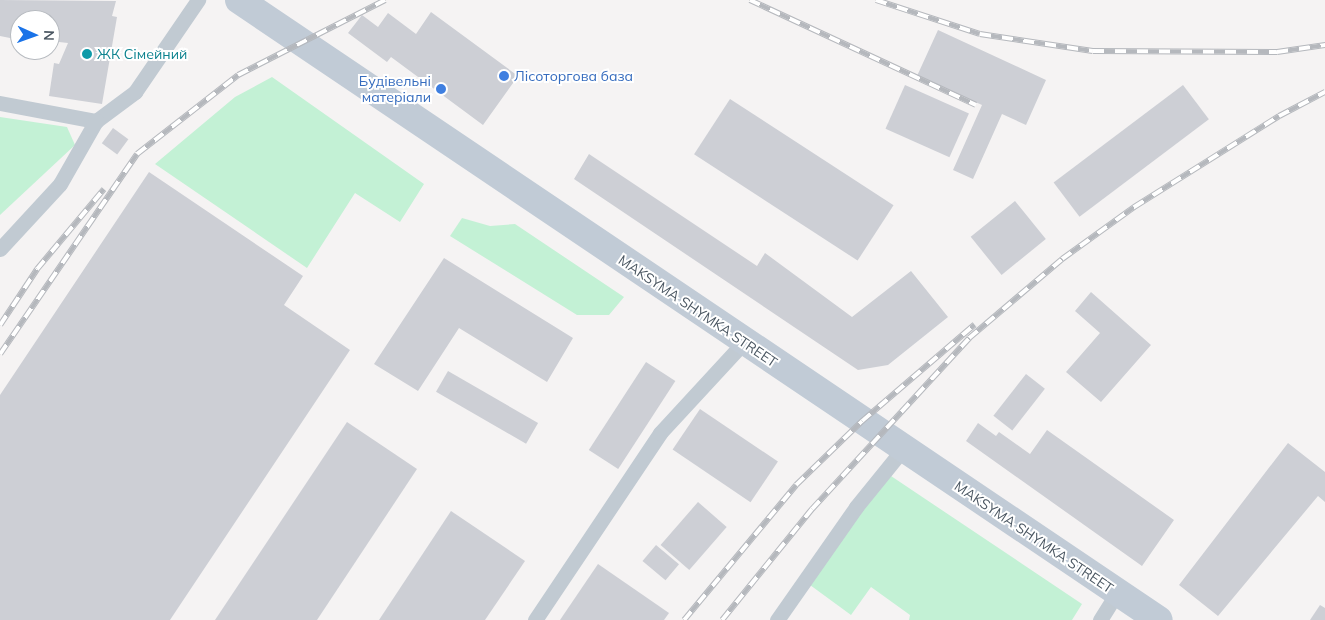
<!DOCTYPE html>
<html>
<head>
<meta charset="utf-8">
<style>
	body { margin:0 }
	#map { position:relative; width:1325px; height:620px; overflow:hidden; background:#f5f3f3; font-family:Mulish,sans-serif }
	div>[style] { position:absolute }
	.green>* { inset:0; background:#c3f1d5 }
	.building>* { inset:0; background:#cdcfd5; transform-origin:0 0 }
	.lane>* { height:15px; margin:-7.5px; padding:0 7.5px; transform-origin:7.5px; border-radius:7.5px; background:#c1cad2 }
	.secondary>* { height:28px; margin:-14px; padding:0 14px; transform-origin:14px; border-radius:14px; background:#c1cbd6 }
	.rail>* { height:5.5px; margin-top:-2.75px; transform-origin:0; background:repeating-linear-gradient(90deg,#fff 0 11px,#b5b8bd 0 22px); box-sizing:border-box; border-block:1px solid #b5b8bd }
	.dots>* { width:14px; height:14px; translate:-50% -50%; box-sizing:border-box; border:2px solid #fff; border-radius:50% }
	span { translate:-50% -50%; white-space:nowrap; text-align:center; line-height:1.15; -webkit-text-stroke:4px #fff; paint-order:stroke }
	.culture-label { font-size:14px; color:#0d838f }
	.left { translate:0 -50%; text-align:left }
	.shop-label { font-size:14px; color:#366cbe }
	.right { translate:-100% -50%; text-align:right }
	.street-label { font-size:14px; color:#4a5661 }
	.north { position:absolute; left:10px; top:10px; width:50px; height:50px; box-sizing:border-box; background:#fff; border:1px solid #b7bbc0; border-radius:50%; rotate:92deg; font-size:14px; font-weight:700; line-height:20px; text-align:center; color:#4a5661 }
	.north::after { content:''; display:block; margin:auto; width:18px; height:22px; background:#1a73e8; clip-path:polygon(50% 0,100% 100%,50% 72%,0 100%) }
</style>
</head>
<body>
<div id="map">
	<div class="green">
		<div style="clip-path:polygon(272px 77px,424px 184px,400px 222px,355px 193px,307px 268px,155px 164px,235px 97px)"></div>
		<div style="clip-path:polygon(0 117px,67px 127px,75px 145px,0 215px)"></div>
		<div style="clip-path:polygon(462px 218px,490px 226px,515px 224px,624px 297px,609px 315px,577px 315px,450px 236px)"></div>
		<div style="clip-path:polygon(891px 476px,1082px 604px,1072px 620px,909px 620px,910px 615px,871px 587px,851px 615px,810px 585px,861px 511px)"></div>
	</div>
	<div class="building">
		<div style="clip-path:polygon(0 0,116px 1px,112px 16px,117px 17px,102px 104px,49px 96px,54px 63px,59px 64px,68px 43px,50px 41px,50px 20px,20px 20px,20px 40px,0 36px)"></div>
		<div style="clip-path:polygon(431px 12px,518px 76px,483px 125px,391px 57px,387px 62px,348px 33px,362px 15px,378px 27px,388px 13px,416px 34px)"></div>
		<div style="clip-path:polygon(938px 30px,1046px 80px,1026px 125px,1002px 114px,973px 179px,953px 170px,982px 105px,917px 76px)"></div>
		<div style="left:905px;top:85px;width:70px;height:48px;rotate:24deg"></div>
		<div style="left:1183px;top:85px;width:43px;height:162px;rotate:53deg"></div>
		<div style="left:730px;top:99px;width:195px;height:66px;rotate:33deg"></div>
		<div style="left:113px;top:128px;width:19px;height:19px;rotate:36deg"></div>
		<div style="clip-path:polygon(589px 154px,757px 266px,765px 253px,852px 317px,911px 271px,948px 317px,888px 365px,858px 370px,574px 179px)"></div>
		<div style="clip-path:polygon(149px 172px,303px 276px,284px 305px,350px 350px,170px 620px,0 620px,0 395px)"></div>
		<div style="left:1015px;top:201px;width:49px;height:57px;rotate:51deg"></div>
		<div style="clip-path:polygon(444px 258px,573px 338px,547px 382px,459px 328px,418px 391px,374px 364px)"></div>
		<div style="clip-path:polygon(1091px 292px,1151px 345px,1101px 402px,1066px 372px,1100px 333px,1075px 311px)"></div>
		<div style="left:646px;top:362px;width:35px;height:105px;rotate:33deg"></div>
		<div style="left:448px;top:371px;width:104px;height:24px;rotate:30deg"></div>
		<div style="left:1026px;top:374px;width:24px;height:53px;rotate:38deg"></div>
		<div style="left:700px;top:409px;width:94px;height:49px;rotate:34deg"></div>
		<div style="clip-path:polygon(347px 422px,417px 469px,317px 620px,215px 620px)"></div>
		<div style="clip-path:polygon(978px 423px,996px 436px,999px 432px,1030px 454px,1047px 430px,1174px 520px,1142px 566px,966px 441px)"></div>
		<div style="clip-path:polygon(1288px 443px,1325px 472px,1325px 502px,1318px 496px,1218px 616px,1179px 585px)"></div>
		<div style="left:698px;top:502px;width:38px;height:57px;rotate:41deg"></div>
		<div style="clip-path:polygon(451px 511px,525px 561px,485px 620px,379px 620px)"></div>
		<div style="left:656px;top:545px;width:30px;height:21px;rotate:40deg"></div>
		<div style="clip-path:polygon(598px 564px,669px 613px,664px 620px,560px 620px)"></div>
		<div style="clip-path:polygon(1320px 605px,1325px 608px,1325px 620px,1310px 620px)"></div>
	</div>
	<div class="lane">
		<div style="left:0;top:103px;width:98px;rotate:10.6deg"></div>
		<div style="left:96px;top:121px;width:49px;rotate:-36.6deg"></div>
		<div style="left:135px;top:92px;width:112px;rotate:-55.6deg"></div>
		<div style="left:0;top:249px;width:88px;rotate:-47.3deg"></div>
		<div style="left:60px;top:184px;width:73px;rotate:-60.3deg"></div>
		<div style="left:535px;top:620px;width:225px;rotate:-56.2deg"></div>
		<div style="left:660px;top:433px;width:124px;rotate:-47.3deg"></div>
		<div style="left:777px;top:620px;width:138px;rotate:-55deg"></div>
		<div style="left:856px;top:507px;width:75px;rotate:-51deg"></div>
		<div style="left:1100px;top:620px;width:32px;rotate:-58deg"></div>
	</div>
	<div class="secondary">
		<div style="left:239px;top:0;width:1109px;rotate:33.98deg"></div>
	</div>
	<div class="rail">
		<div style="left:750px;top:0;width:249px;rotate:24.9deg"></div>
		<div style="left:876px;top:0;width:109px;rotate:18.1deg"></div>
		<div style="left:980px;top:34px;width:114px;rotate:8.6deg"></div>
		<div style="left:1093px;top:51px;width:184px;rotate:0.3deg"></div>
		<div style="left:1277px;top:52px;width:49px;rotate:-8.3deg"></div>
		<div style="left:0;top:325px;width:67px;rotate:-56.5deg"></div>
		<div style="left:37px;top:269px;width:104px;rotate:-50.1deg"></div>
		<div style="left:0;top:354px;width:242px;rotate:-55.6deg"></div>
		<div style="left:137px;top:154px;width:128px;rotate:-38deg"></div>
		<div style="left:238px;top:75px;width:165px;rotate:-27deg"></div>
		<div style="left:684px;top:620px;width:175px;rotate:-50.3deg"></div>
		<div style="left:796px;top:485px;width:92px;rotate:-44.1deg"></div>
		<div style="left:862px;top:421px;width:148px;rotate:-40.6deg"></div>
		<div style="left:722px;top:620px;width:143px;rotate:-51deg"></div>
		<div style="left:812px;top:509px;width:232px;rotate:-47.4deg"></div>
		<div style="left:969px;top:338px;width:122px;rotate:-40.3deg"></div>
		<div style="left:1062px;top:259px;width:89px;rotate:-35.8deg"></div>
		<div style="left:1134px;top:207px;width:171px;rotate:-32.1deg"></div>
		<div style="left:1279px;top:116px;width:52px;rotate:-27.6deg"></div>
	</div>
	<div class="dots">
		<div style="left:87px;top:54px;background:#0f9aa8"></div>
		<div style="left:504px;top:76px;background:#3f7fe0"></div>
		<div style="left:441px;top:89px;background:#3f7fe0"></div>
	</div>
	<div class="culture-label">
		<span class="left" style="left:97px;top:54px">ЖК Сімейний</span>
	</div>
	<div class="shop-label">
		<span class="left" style="left:514px;top:76px">Лісоторгова база</span>
		<span class="right" style="left:431px;top:89px">Будівельні<br>матеріали</span>
	</div>
	<div class="street-label">
		<span style="left:698px;top:311px;rotate:34deg">MAKSYMA SHYMKA STREET</span>
		<span style="left:1034px;top:537px;rotate:34deg">MAKSYMA SHYMKA STREET</span>
	</div>
	<div class="north">N</div>
</div>
</body>
</html>
